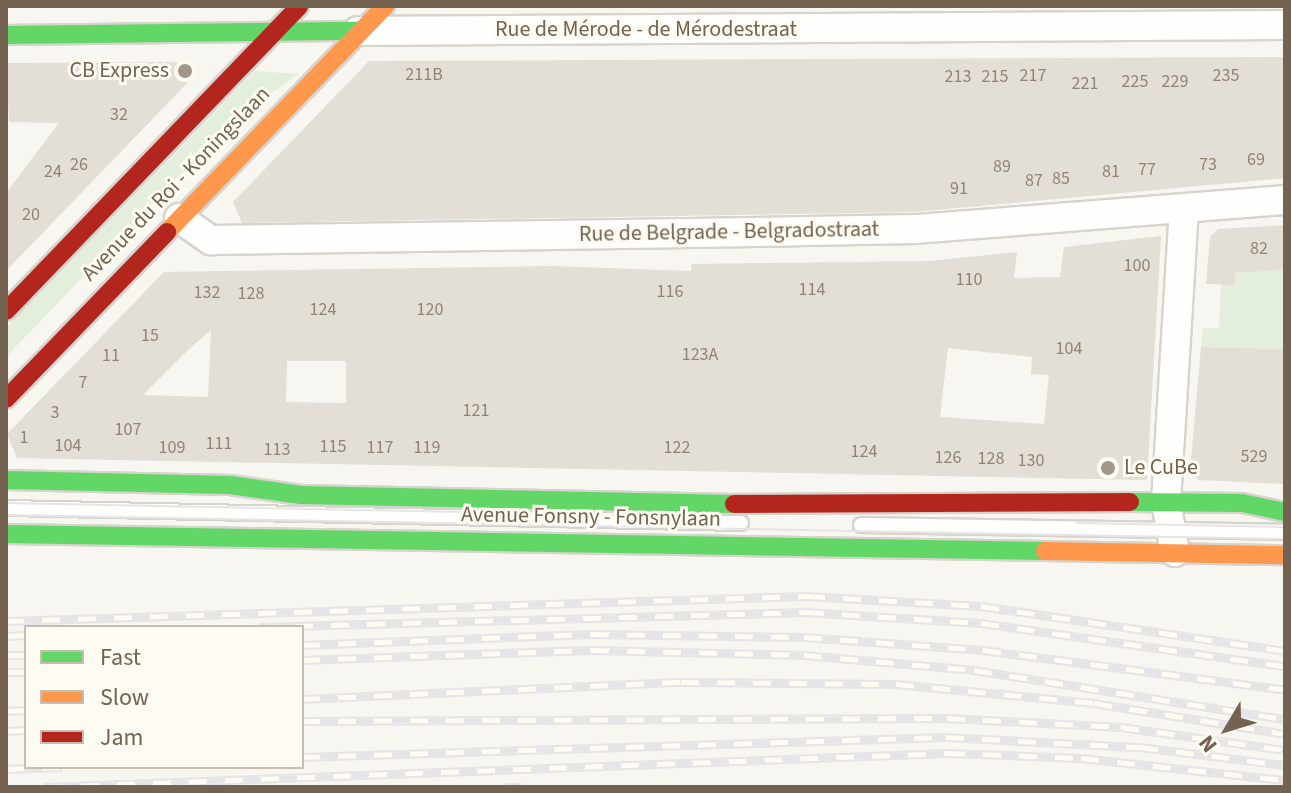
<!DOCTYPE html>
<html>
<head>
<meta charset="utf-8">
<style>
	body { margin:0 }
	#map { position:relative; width:1291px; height:793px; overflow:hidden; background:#f8f6f0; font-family:"Source Sans 3",sans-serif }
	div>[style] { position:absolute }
	.green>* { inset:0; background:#e3eedc }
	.building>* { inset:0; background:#e3ded6 }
	.roads { filter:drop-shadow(2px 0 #d7d3cd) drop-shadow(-2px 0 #d7d3cd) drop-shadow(0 2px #d7d3cd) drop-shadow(0 -2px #d7d3cd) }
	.lane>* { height:14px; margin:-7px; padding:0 7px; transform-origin:7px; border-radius:7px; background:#fefefd }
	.street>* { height:28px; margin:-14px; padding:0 14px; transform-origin:14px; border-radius:14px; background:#fefefd }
	.fast>* { height:18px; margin:-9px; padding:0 9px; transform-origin:9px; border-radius:9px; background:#63d668 }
	.slow>* { height:18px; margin:-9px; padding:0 9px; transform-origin:9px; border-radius:9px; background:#ff974d }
	.jam>* { height:18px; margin:-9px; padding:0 9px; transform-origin:9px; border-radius:9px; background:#b3261e }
	.tram>* { height:2px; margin:-1px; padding:0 1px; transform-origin:1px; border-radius:1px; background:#e6e4e6 }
	.rail>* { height:9px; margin-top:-4.5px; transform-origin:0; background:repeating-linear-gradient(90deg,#fefbf2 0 18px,#e6e4e6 0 36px); box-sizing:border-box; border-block:2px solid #e6e4e6 }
	.dots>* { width:22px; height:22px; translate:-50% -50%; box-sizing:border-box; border:4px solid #fefbf2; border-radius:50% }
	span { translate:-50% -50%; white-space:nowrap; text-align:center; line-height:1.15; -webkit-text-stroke:6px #fefbf2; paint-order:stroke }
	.number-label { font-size:18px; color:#928474 }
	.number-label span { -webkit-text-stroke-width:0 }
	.street-label { font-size:22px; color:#746351 }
	.poi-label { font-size:22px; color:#746351 }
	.right { translate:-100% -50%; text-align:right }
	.left { translate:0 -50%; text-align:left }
	.frame { position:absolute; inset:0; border:8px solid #746351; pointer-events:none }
	.legend { position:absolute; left:24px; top:625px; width:280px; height:144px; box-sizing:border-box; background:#fefbf2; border:2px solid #c7beb2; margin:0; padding:10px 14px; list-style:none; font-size:24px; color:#746351 }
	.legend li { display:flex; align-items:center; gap:16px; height:40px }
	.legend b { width:40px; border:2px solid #c7beb2 }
	.north { position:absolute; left:1187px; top:689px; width:80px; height:80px; -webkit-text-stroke:6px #fefbf2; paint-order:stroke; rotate:232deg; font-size:22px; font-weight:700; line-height:32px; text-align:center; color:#746351 }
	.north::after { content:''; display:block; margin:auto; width:28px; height:36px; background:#746351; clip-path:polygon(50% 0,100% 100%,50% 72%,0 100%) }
</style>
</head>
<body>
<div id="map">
	<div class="green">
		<div style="clip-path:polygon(255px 71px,299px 74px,235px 118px,6px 357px,6px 328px)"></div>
		<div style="clip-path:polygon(1257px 269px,1285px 269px,1285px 349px,1201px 347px,1203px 328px,1219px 328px,1221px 284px,1235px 284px,1235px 273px)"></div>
	</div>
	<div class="building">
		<div style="clip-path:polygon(1285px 57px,1285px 178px,915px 212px,242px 223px,233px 202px,369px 61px)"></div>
		<div style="clip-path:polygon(186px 62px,193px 77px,6px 271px,6px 193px,59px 123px,9px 122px,6px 63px)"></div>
		<div style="clip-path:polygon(1285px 225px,1285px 269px,1235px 273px,1235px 285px,1206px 284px,1210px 237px,1218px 229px)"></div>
		<div style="clip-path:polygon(evenodd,1161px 236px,1147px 480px,17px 458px,7px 434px,164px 272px,551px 266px,691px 271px,691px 264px,930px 261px,1017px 252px,1014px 278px,1060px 277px,1064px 247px,1161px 236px,211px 330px,208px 397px,143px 395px,189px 349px,211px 330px,1161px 236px,948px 348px,1032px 357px,1031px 374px,1049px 375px,1044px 424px,940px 417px,948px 348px,1161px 236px,287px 361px,346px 361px,346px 403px,286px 402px,287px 361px)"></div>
		<div style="clip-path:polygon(1201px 347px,1285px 349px,1285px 484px,1198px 480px,1190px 471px)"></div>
	</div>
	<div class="roads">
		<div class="lane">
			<div style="left:6px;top:508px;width:735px;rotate:1.17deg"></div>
			<div style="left:861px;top:525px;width:424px;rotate:0.9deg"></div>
		</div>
		<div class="street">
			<div style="left:358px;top:31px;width:927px;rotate:-0.37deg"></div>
			<div style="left:179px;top:218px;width:39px;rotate:35deg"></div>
			<div style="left:211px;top:240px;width:543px;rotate:-0.84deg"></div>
			<div style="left:754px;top:232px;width:162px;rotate:-1.1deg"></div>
			<div style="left:916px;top:229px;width:370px;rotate:-4.5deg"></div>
			<div style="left:1175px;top:552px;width:51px;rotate:-100.2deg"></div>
			<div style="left:1166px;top:502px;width:294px;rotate:-86.5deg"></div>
		</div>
		<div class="fast">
			<div style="left:6px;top:35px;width:352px;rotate:-0.7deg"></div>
			<div style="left:6px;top:480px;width:224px;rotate:1.3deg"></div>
			<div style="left:230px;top:485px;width:72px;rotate:8deg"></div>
			<div style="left:301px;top:495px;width:433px;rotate:1.2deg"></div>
			<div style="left:1130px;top:502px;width:112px;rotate:0.5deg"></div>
			<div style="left:1242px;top:503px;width:44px;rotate:11.8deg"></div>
			<div style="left:6px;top:534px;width:1039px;rotate:0.94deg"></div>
		</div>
		<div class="slow">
			<div style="left:167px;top:232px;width:314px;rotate:-46deg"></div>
			<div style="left:1045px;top:551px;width:240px;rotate:1deg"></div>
		</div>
		<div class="jam">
			<div style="left:6px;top:311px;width:423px;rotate:-46.1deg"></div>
			<div style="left:6px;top:399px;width:232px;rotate:-46deg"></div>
			<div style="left:734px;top:504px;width:396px;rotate:-0.3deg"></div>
		</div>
	</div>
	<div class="tram">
		<div style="left:6px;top:503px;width:667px;rotate:1.12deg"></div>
		<div style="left:6px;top:515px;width:1279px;rotate:1.08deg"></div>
		<div style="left:1077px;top:523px;width:208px;rotate:1.1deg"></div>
	</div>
	<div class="rail">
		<div style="left:6px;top:621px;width:801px;rotate:-1.79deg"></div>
		<div style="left:807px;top:596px;width:174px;rotate:3.3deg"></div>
		<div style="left:981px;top:606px;width:307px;rotate:8.4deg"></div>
		<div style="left:259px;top:627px;width:547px;rotate:-1.57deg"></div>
		<div style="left:806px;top:612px;width:175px;rotate:3.6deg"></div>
		<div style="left:981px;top:623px;width:307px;rotate:8.1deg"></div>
		<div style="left:6px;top:636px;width:20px;rotate:-3deg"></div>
		<div style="left:302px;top:645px;width:289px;rotate:-2.2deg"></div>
		<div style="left:591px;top:634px;width:213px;rotate:0.8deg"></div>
		<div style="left:804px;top:637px;width:179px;rotate:4.2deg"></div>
		<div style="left:983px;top:650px;width:305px;rotate:7.5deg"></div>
		<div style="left:6px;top:655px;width:20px"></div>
		<div style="left:302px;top:660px;width:289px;rotate:-2deg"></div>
		<div style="left:591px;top:650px;width:213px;rotate:1.3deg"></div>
		<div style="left:804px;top:655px;width:171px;rotate:5deg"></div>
		<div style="left:974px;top:670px;width:315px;rotate:9deg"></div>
		<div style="left:6px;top:672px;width:20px"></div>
		<div style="left:302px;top:699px;width:379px;rotate:-2.6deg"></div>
		<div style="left:681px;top:682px;width:215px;rotate:0.5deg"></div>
		<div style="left:896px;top:684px;width:199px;rotate:5.5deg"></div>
		<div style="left:1094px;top:703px;width:193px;rotate:9.2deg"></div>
		<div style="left:6px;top:711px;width:20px;rotate:-3deg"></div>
		<div style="left:302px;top:721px;width:645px;rotate:-0.27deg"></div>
		<div style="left:947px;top:718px;width:174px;rotate:3deg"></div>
		<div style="left:1121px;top:727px;width:166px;rotate:8deg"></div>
		<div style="left:6px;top:731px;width:20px;rotate:-3deg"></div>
		<div style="left:302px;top:757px;width:644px;rotate:-1.78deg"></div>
		<div style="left:946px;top:737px;width:194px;rotate:3deg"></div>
		<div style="left:1140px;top:747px;width:146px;rotate:7.1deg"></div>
		<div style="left:6px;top:769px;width:56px;rotate:-2deg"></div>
		<div style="left:45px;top:787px;width:903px;rotate:-2.16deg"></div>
		<div style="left:947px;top:753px;width:134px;rotate:2.1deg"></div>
		<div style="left:1081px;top:758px;width:205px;rotate:6.2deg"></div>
		<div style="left:505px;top:787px;width:16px"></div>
	</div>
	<div class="dots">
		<div style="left:185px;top:71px;background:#a29689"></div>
		<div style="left:1108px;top:468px;background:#a29689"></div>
	</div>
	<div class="number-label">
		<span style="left:424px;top:75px">211B</span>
		<span style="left:1033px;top:76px">217</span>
		<span style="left:1226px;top:76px">235</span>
		<span style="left:958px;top:77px">213</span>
		<span style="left:995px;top:77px">215</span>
		<span style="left:1135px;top:82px">225</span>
		<span style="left:1175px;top:82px">229</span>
		<span style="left:1085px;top:84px">221</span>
		<span style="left:119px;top:115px">32</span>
		<span style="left:1256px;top:160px">69</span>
		<span style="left:79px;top:165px">26</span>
		<span style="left:1208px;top:165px">73</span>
		<span style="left:1002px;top:167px">89</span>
		<span style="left:1147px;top:170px">77</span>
		<span style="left:53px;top:172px">24</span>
		<span style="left:1111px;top:172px">81</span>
		<span style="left:1061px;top:179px">85</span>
		<span style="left:1034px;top:181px">87</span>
		<span style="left:959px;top:189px">91</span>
		<span style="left:31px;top:215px">20</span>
		<span style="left:1259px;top:249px">82</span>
		<span style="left:1137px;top:266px">100</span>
		<span style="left:969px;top:280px">110</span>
		<span style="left:812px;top:290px">114</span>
		<span style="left:670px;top:292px">116</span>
		<span style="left:207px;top:293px">132</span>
		<span style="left:251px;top:294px">128</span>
		<span style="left:323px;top:310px">124</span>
		<span style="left:430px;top:310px">120</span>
		<span style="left:150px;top:336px">15</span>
		<span style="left:1069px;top:349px">104</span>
		<span style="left:700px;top:355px">123A</span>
		<span style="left:111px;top:356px">11</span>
		<span style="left:83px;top:383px">7</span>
		<span style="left:476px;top:411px">121</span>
		<span style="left:55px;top:413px">3</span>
		<span style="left:128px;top:430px">107</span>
		<span style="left:24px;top:438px">1</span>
		<span style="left:219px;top:444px">111</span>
		<span style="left:68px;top:446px">104</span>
		<span style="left:333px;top:447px">115</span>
		<span style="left:172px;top:448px">109</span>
		<span style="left:380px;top:448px">117</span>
		<span style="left:427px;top:448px">119</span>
		<span style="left:677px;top:448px">122</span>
		<span style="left:277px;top:450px">113</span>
		<span style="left:864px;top:452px">124</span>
		<span style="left:1254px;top:457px">529</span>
		<span style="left:948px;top:458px">126</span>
		<span style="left:991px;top:459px">128</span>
		<span style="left:1031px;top:461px">130</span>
	</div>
	<div class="street-label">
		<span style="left:646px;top:30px">Rue de Mérode - de Mérodestraat</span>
		<span style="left:176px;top:184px;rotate:-46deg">Avenue du Roi - Koningslaan</span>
		<span style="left:729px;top:232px;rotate:-1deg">Rue de Belgrade - Belgradostraat</span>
		<span style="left:591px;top:517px;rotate:1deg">Avenue Fonsny - Fonsnylaan</span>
	</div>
	<div class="poi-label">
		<span class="right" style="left:169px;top:71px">CB Express</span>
		<span class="left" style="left:1124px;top:468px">Le CuBe</span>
	</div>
	<div class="frame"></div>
	<ul class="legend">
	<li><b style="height:10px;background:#63d668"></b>Fast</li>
	<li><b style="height:10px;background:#ff974d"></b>Slow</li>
	<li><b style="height:10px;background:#b3261e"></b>Jam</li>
	</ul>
	<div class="north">N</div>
</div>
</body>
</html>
